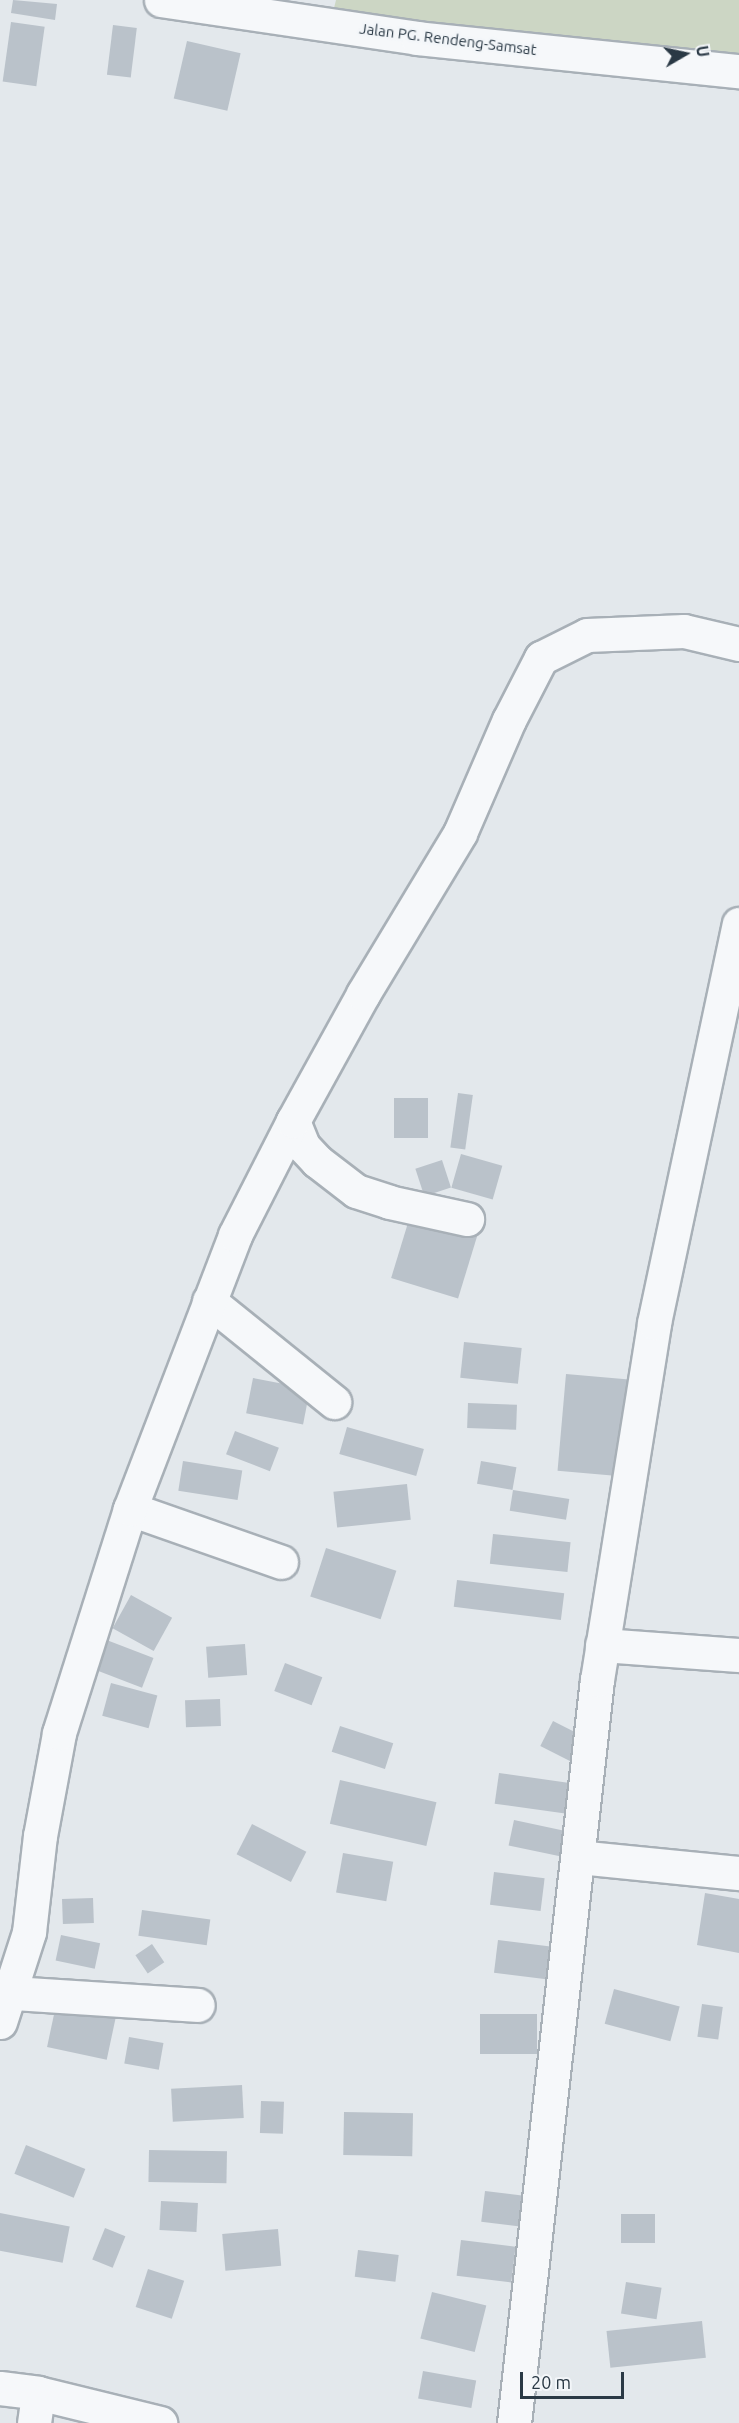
<!DOCTYPE html>
<html>
<head>
<meta charset="utf-8">
<style>
	body { margin:0 }
	#map { position:relative; width:739px; height:2423px; overflow:hidden; background:#e3e8ec; font-family:Ubuntu,sans-serif }
	div>[style] { position:absolute }
	.green>* { inset:0; background:#ccd6c4 }
	.building>* { inset:0; background:#bac2ca; transform-origin:0 0 }
	.roads { filter:drop-shadow(2px 0 #a8b0b7) drop-shadow(-2px 0 #a8b0b7) drop-shadow(0 2px #a8b0b7) drop-shadow(0 -2px #a8b0b7) }
	.minor>* { height:33px; margin:-16.5px; padding:0 16.5px; transform-origin:16.5px; border-radius:16.5px; background:#f6f8fa }
	span { translate:-50% -50%; white-space:nowrap; text-align:center; line-height:1.15; -webkit-text-stroke:5px #f3f6f9; paint-order:stroke }
	.street-label { font-size:15px; color:#2a3945 }
	.north { position:absolute; left:655px; top:24px; width:60px; height:60px; -webkit-text-stroke:4px #f3f6f9; paint-order:stroke; rotate:81deg; font-size:16px; font-weight:700; line-height:24px; text-align:center; color:#2a3945 }
	.north::after { content:''; display:block; margin:auto; width:21px; height:27px; background:#2a3945; clip-path:polygon(50% 0,100% 100%,50% 72%,0 100%) }
	.scale { position:absolute; left:520px; top:2372px; width:104px; height:27px; box-sizing:border-box; border:3px solid #2a3945; border-top:0; padding-left:8px; font-size:18px; line-height:21px; white-space:nowrap; color:#2a3945; -webkit-text-stroke:4px #f3f6f9; paint-order:stroke }
</style>
</head>
<body>
<div id="map">
	<div class="green">
		<div style="clip-path:polygon(336px 0,739px 0,739px 71px,330px 24px)"></div>
	</div>
	<div class="building">
		<div style="clip-path:polygon(13px 0,57px 4px,55px 20px,11px 13px)"></div>
		<div style="left:11px;top:22px;width:34px;height:60px;rotate:8deg"></div>
		<div style="left:113px;top:25px;width:24px;height:50px;rotate:7deg"></div>
		<div style="left:187px;top:41px;width:55px;height:59px;rotate:13deg"></div>
		<div style="left:458px;top:1093px;width:15px;height:55px;rotate:8deg"></div>
		<div style="left:394px;top:1098px;width:34px;height:40px"></div>
		<div style="left:461px;top:1154px;width:43px;height:35px;rotate:16deg"></div>
		<div style="left:442px;top:1160px;width:29px;height:28px;rotate:72deg"></div>
		<div style="left:411px;top:1213px;width:70px;height:68px;rotate:17deg"></div>
		<div style="left:464px;top:1342px;width:58px;height:36px;rotate:6deg"></div>
		<div style="left:566px;top:1374px;width:69px;height:97px;rotate:5deg"></div>
		<div style="left:253px;top:1378px;width:58px;height:36px;rotate:11deg"></div>
		<div style="left:468px;top:1403px;width:49px;height:25px;rotate:2deg"></div>
		<div style="left:347px;top:1427px;width:80px;height:28px;rotate:16deg"></div>
		<div style="left:235px;top:1431px;width:47px;height:25px;rotate:21deg"></div>
		<div style="left:183px;top:1461px;width:60px;height:30px;rotate:9deg"></div>
		<div style="left:481px;top:1461px;width:36px;height:23px;rotate:10deg"></div>
		<div style="left:407px;top:1484px;width:36px;height:74px;rotate:84deg"></div>
		<div style="left:513px;top:1490px;width:57px;height:21px;rotate:9deg"></div>
		<div style="left:493px;top:1534px;width:78px;height:30px;rotate:6deg"></div>
		<div style="left:326px;top:1548px;width:74px;height:51px;rotate:18deg"></div>
		<div style="left:457px;top:1580px;width:108px;height:27px;rotate:7deg"></div>
		<div style="left:131px;top:1595px;width:47px;height:38px;rotate:29deg"></div>
		<div style="left:104px;top:1639px;width:53px;height:32px;rotate:21deg"></div>
		<div style="left:245px;top:1644px;width:31px;height:39px;rotate:86deg"></div>
		<div style="left:285px;top:1663px;width:40px;height:30px;rotate:21deg"></div>
		<div style="left:111px;top:1683px;width:48px;height:34px;rotate:15deg"></div>
		<div style="left:220px;top:1699px;width:27px;height:35px;rotate:88deg"></div>
		<div style="left:553px;top:1721px;width:36px;height:28px;rotate:27deg"></div>
		<div style="left:340px;top:1726px;width:56px;height:27px;rotate:18deg"></div>
		<div style="left:499px;top:1773px;width:73px;height:31px;rotate:8deg"></div>
		<div style="left:340px;top:1780px;width:99px;height:45px;rotate:13deg"></div>
		<div style="left:514px;top:1820px;width:55px;height:26px;rotate:12deg"></div>
		<div style="left:252px;top:1824px;width:61px;height:34px;rotate:27deg"></div>
		<div style="left:343px;top:1853px;width:51px;height:40px;rotate:10deg"></div>
		<div style="left:494px;top:1872px;width:51px;height:33px;rotate:7deg"></div>
		<div style="clip-path:polygon(705px 1893px,739px 1899px,739px 1953px,697px 1945px)"></div>
		<div style="left:93px;top:1898px;width:25px;height:31px;rotate:88deg"></div>
		<div style="left:142px;top:1910px;width:69px;height:26px;rotate:8deg"></div>
		<div style="left:61px;top:1935px;width:40px;height:26px;rotate:12deg"></div>
		<div style="left:498px;top:1940px;width:61px;height:33px;rotate:7deg"></div>
		<div style="left:152px;top:1944px;width:22px;height:20px;rotate:56deg"></div>
		<div style="left:614px;top:1989px;width:68px;height:36px;rotate:15deg"></div>
		<div style="left:702px;top:2004px;width:21px;height:33px;rotate:8deg"></div>
		<div style="left:56px;top:2005px;width:61px;height:43px;rotate:12deg"></div>
		<div style="left:480px;top:2014px;width:57px;height:40px"></div>
		<div style="left:129px;top:2037px;width:35px;height:27px;rotate:10deg"></div>
		<div style="left:242px;top:2085px;width:33px;height:71px;rotate:87deg"></div>
		<div style="left:261px;top:2101px;width:23px;height:32px;rotate:2deg"></div>
		<div style="left:344px;top:2112px;width:69px;height:43px;rotate:1deg"></div>
		<div style="left:26px;top:2145px;width:64px;height:31px;rotate:22deg"></div>
		<div style="left:149px;top:2150px;width:78px;height:32px;rotate:1deg"></div>
		<div style="left:485px;top:2191px;width:39px;height:31px;rotate:7deg"></div>
		<div style="left:161px;top:2201px;width:37px;height:29px;rotate:3deg"></div>
		<div style="left:0;top:2213px;width:71px;height:37px;rotate:11deg"></div>
		<div style="left:621px;top:2214px;width:34px;height:29px"></div>
		<div style="left:105px;top:2228px;width:22px;height:34px;rotate:22deg"></div>
		<div style="left:278px;top:2229px;width:37px;height:56px;rotate:85deg"></div>
		<div style="left:461px;top:2240px;width:55px;height:36px;rotate:7deg"></div>
		<div style="left:358px;top:2250px;width:41px;height:27px;rotate:7deg"></div>
		<div style="left:148px;top:2269px;width:38px;height:40px;rotate:18deg"></div>
		<div style="left:626px;top:2282px;width:36px;height:32px;rotate:9deg"></div>
		<div style="left:432px;top:2292px;width:56px;height:48px;rotate:14deg"></div>
		<div style="left:702px;top:2321px;width:37px;height:96px;rotate:84deg"></div>
		<div style="left:423px;top:2371px;width:54px;height:28px;rotate:10deg"></div>
	</div>
	<div class="roads">
		<div class="minor">
			<div style="left:161px;top:0;width:259px;rotate:8.4deg"></div>
			<div style="left:417px;top:38px;width:324px;rotate:5.9deg"></div>
			<div style="left:293px;top:1121px;width:27px;rotate:68deg"></div>
			<div style="left:303px;top:1146px;width:21px;rotate:47deg"></div>
			<div style="left:317px;top:1161px;width:49px;rotate:37.6deg"></div>
			<div style="left:356px;top:1191px;width:35px;rotate:18deg"></div>
			<div style="left:389px;top:1202px;width:80px;rotate:12.3deg"></div>
			<div style="left:209px;top:1301px;width:161px;rotate:38.9deg"></div>
			<div style="left:130px;top:1509px;width:160px;rotate:19.3deg"></div>
			<div style="left:602px;top:1645px;width:137px;rotate:4.2deg"></div>
			<div style="left:578px;top:1857px;width:162px;rotate:5.7deg"></div>
			<div style="left:12px;top:1993px;width:186px;rotate:3.7deg"></div>
			<div style="left:0;top:2022px;width:95px;rotate:-72.1deg"></div>
			<div style="left:29px;top:1932px;width:97px;rotate:-83.5deg"></div>
			<div style="left:40px;top:1836px;width:105px;rotate:-79.5deg"></div>
			<div style="left:59px;top:1733px;width:235px;rotate:-72.4deg"></div>
			<div style="left:130px;top:1509px;width:293px;rotate:-69deg"></div>
			<div style="left:235px;top:1235px;width:128px;rotate:-63deg"></div>
			<div style="left:293px;top:1121px;width:145px;rotate:-61.1deg"></div>
			<div style="left:363px;top:994px;width:188px;rotate:-58.9deg"></div>
			<div style="left:460px;top:833px;width:123px;rotate:-66.6deg"></div>
			<div style="left:509px;top:720px;width:70px;rotate:-62.7deg"></div>
			<div style="left:541px;top:658px;width:51px;rotate:-26.6deg"></div>
			<div style="left:587px;top:635px;width:97px;rotate:-2.4deg"></div>
			<div style="left:684px;top:631px;width:57px;rotate:13.3deg"></div>
			<div style="left:0;top:2388px;width:38px;rotate:7deg"></div>
			<div style="left:38px;top:2393px;width:126px;rotate:13.8deg"></div>
			<div style="left:34px;top:2423px;width:30px;rotate:-82deg"></div>
			<div style="left:514px;top:2423px;width:748px;rotate:-83.63deg"></div>
			<div style="left:597px;top:1680px;width:362px;rotate:-80.9deg"></div>
			<div style="left:654px;top:1323px;width:408px;rotate:-78deg"></div>
		</div>
	</div>
	<div class="street-label">
		<span style="left:448px;top:39px;rotate:7deg">Jalan PG. Rendeng-Samsat</span>
	</div>
	<div class="north">U</div>
	<div class="scale">20 m</div>
</div>
</body>
</html>
